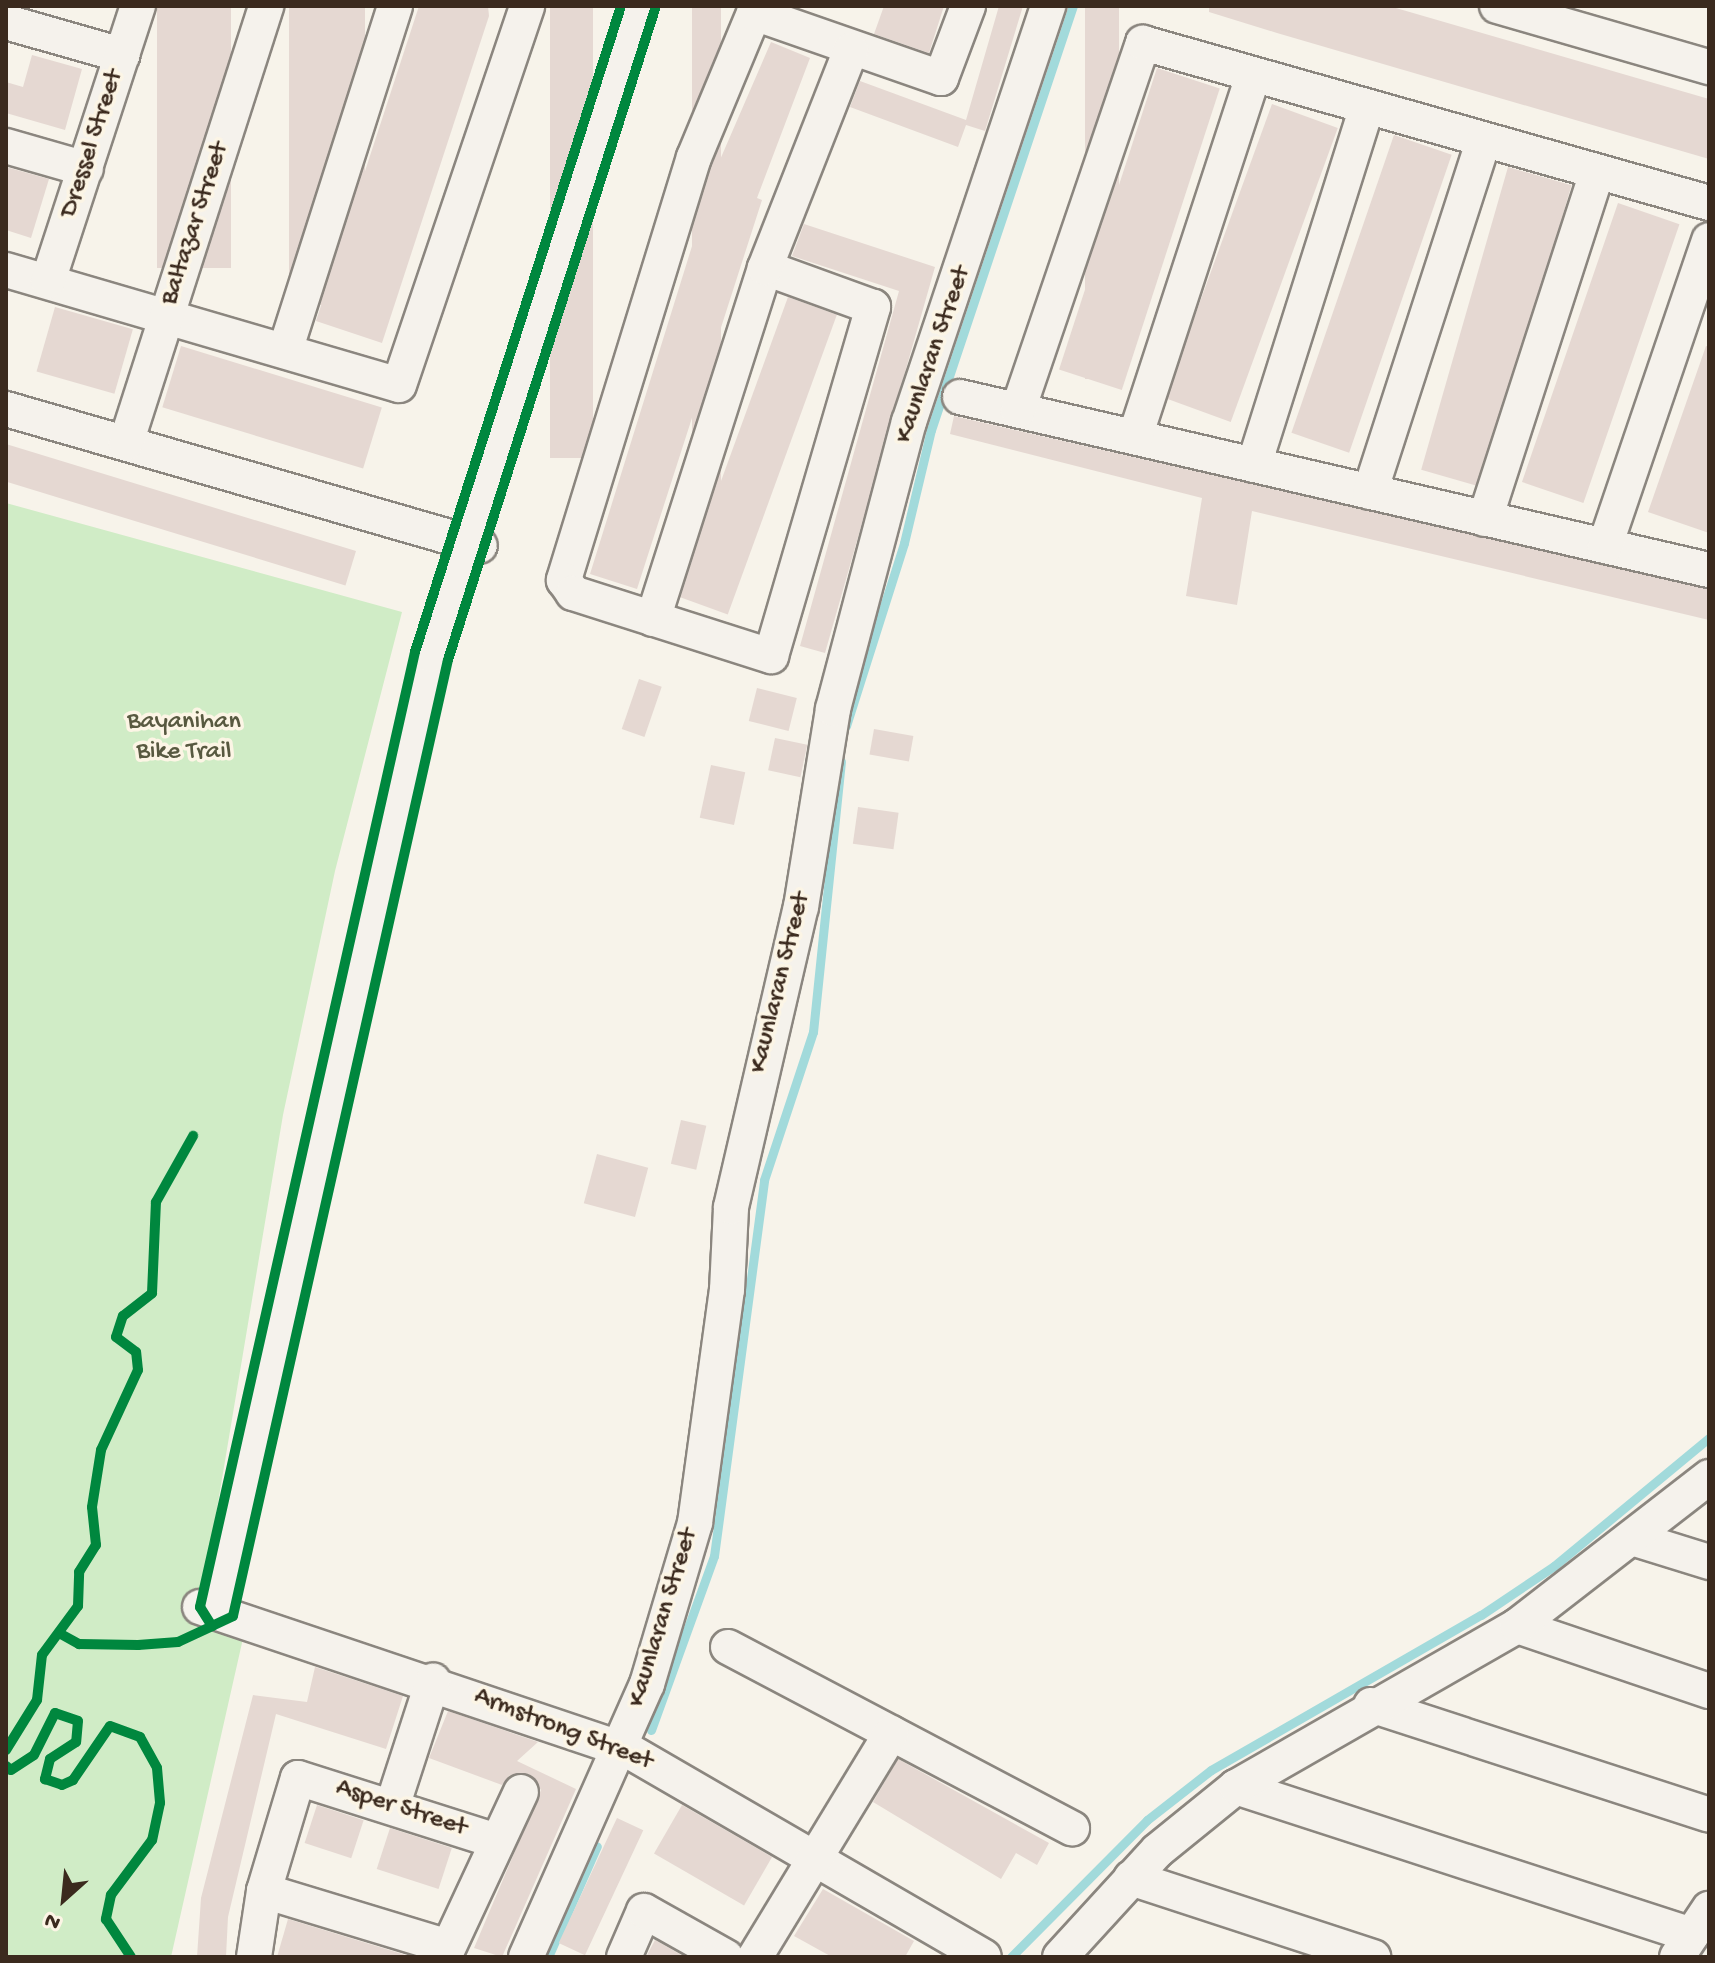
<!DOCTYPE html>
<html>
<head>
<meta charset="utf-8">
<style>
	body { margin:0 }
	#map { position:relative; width:1715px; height:1963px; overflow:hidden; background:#f7f3ea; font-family:"Gochi Hand",sans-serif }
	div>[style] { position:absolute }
	.green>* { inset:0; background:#d0ecc6 }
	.stream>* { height:9px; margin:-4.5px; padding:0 4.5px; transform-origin:4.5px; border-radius:4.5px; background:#a2dadb }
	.building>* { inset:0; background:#e5d8d2; transform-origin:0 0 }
	.roads { filter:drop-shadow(2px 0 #8b867f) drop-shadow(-2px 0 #8b867f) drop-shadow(0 2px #8b867f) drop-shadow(0 -2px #8b867f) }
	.minor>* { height:34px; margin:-17px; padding:0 17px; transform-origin:17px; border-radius:17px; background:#f5f2ec }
	.cycleway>* { height:10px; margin:-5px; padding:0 5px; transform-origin:5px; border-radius:5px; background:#00873e }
	span { translate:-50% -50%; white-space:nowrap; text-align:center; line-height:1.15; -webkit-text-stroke:7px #fcf5e5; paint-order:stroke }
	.street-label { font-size:26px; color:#3b2a1e }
	.park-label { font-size:26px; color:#585940 }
	.frame { position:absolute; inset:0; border:8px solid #3b2a1e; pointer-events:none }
	.north { position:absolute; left:24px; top:1859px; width:80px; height:80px; -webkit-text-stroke:6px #fcf5e5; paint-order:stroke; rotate:207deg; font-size:22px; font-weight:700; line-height:32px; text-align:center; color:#3b2a1e }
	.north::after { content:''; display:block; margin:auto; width:28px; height:36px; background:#3b2a1e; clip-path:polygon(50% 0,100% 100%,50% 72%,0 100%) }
</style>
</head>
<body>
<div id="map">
	<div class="green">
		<div style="clip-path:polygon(6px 503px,402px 612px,335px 871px,283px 1115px,198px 1622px,244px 1634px,171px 1957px,6px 1957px)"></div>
	</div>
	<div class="stream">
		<div style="left:846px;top:726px;width:192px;rotate:-72.4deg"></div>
		<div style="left:904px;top:543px;width:116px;rotate:-76.6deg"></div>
		<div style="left:931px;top:430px;width:447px;rotate:-71.5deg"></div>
		<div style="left:651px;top:1730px;width:185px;rotate:-70.1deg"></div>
		<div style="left:714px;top:1556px;width:379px;rotate:-82.4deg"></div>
		<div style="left:764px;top:1180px;width:156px;rotate:-71.7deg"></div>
		<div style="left:813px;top:1032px;width:272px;rotate:-84.1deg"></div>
		<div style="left:548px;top:1957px;width:121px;rotate:-66.2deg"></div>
		<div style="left:1011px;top:1957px;width:193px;rotate:-45.2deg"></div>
		<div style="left:1147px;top:1820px;width:81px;rotate:-38deg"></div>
		<div style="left:1211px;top:1770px;width:311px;rotate:-29.9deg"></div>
		<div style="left:1481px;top:1615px;width:88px;rotate:-33.9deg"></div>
		<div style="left:1554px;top:1566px;width:201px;rotate:-39.6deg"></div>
	</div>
	<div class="building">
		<div style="left:157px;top:6px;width:74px;height:262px"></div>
		<div style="left:289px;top:6px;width:76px;height:299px"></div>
		<div style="clip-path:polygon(419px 6px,488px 6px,489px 16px,382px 343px,316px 321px)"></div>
		<div style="left:550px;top:6px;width:43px;height:452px"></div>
		<div style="left:692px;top:6px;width:29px;height:574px"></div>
		<div style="clip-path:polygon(884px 6px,944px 6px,929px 53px,874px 34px)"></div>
		<div style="clip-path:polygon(999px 6px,1023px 6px,985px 131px,966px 125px,958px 147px,850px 107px,860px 81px,966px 120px)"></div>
		<div style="left:1085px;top:6px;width:34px;height:373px"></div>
		<div style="clip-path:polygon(1209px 6px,1389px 6px,1709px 99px,1709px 159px,1277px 33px,1209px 12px)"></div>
		<div style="clip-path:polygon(771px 42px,810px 58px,757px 198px,762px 200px,637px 589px,590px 574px,716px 169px)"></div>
		<div style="clip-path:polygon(32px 55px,82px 69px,65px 130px,6px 113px,6px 82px,23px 87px)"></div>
		<div style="left:1157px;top:68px;width:66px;height:317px;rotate:18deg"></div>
		<div style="left:1272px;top:104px;width:70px;height:313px;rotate:20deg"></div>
		<div style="left:1394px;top:135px;width:61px;height:315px;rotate:19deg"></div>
		<div style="clip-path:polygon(6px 167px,49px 179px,31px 238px,6px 230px)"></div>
		<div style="left:1508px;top:167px;width:66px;height:315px;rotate:16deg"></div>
		<div style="left:1618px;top:203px;width:65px;height:295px;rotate:19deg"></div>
		<div style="clip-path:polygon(804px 224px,935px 267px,825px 653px,800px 646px,899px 291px,792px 256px)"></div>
		<div style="left:788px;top:297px;width:52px;height:319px;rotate:20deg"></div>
		<div style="left:55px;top:307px;width:81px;height:67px;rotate:16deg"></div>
		<div style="left:181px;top:346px;width:210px;height:64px;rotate:17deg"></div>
		<div style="clip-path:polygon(1706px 346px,1709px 347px,1709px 533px,1648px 512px)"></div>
		<div style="clip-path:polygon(954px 416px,1709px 589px,1709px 620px,1252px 511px,1237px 605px,1186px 596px,1202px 498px,950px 434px)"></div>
		<div style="left:6px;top:444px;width:366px;height:36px;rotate:17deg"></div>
		<div style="left:639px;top:679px;width:24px;height:53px;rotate:19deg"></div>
		<div style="left:757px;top:688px;width:41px;height:34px;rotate:14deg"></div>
		<div style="left:874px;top:729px;width:40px;height:26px;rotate:10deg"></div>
		<div style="left:775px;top:738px;width:33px;height:33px;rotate:12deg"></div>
		<div style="left:711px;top:765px;width:35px;height:54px;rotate:12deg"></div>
		<div style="left:858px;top:807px;width:41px;height:37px;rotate:8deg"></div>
		<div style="left:681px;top:1120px;width:26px;height:45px;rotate:13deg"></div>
		<div style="left:597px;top:1154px;width:53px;height:51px;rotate:15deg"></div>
		<div style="clip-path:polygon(315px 1667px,403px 1696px,386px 1749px,276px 1714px,228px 1917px,226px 1957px,197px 1957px,201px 1898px,253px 1695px,307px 1702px)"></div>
		<div style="clip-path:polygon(448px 1711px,538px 1742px,517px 1761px,576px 1789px,502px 1957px,474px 1948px,541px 1790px,529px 1774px,510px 1775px,502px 1785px,429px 1758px)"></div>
		<div style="clip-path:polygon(898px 1759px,1049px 1843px,1037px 1865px,1016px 1853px,1001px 1879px,873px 1802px)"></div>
		<div style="left:317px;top:1805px;width:49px;height:40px;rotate:18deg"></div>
		<div style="left:682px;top:1805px;width:104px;height:56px;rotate:30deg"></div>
		<div style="left:617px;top:1818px;width:29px;height:138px;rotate:25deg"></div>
		<div style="left:390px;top:1828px;width:65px;height:43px;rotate:18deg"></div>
		<div style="clip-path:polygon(823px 1889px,914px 1941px,905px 1957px,832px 1957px,794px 1936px)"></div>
		<div style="clip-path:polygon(288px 1919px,412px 1957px,277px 1957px)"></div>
		<div style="clip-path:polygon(655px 1940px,685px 1957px,646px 1957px)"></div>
	</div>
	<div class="roads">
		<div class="minor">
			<div style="left:757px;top:6px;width:164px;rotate:112.6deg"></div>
			<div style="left:694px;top:157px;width:443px;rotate:107.1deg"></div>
			<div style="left:564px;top:580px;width:16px;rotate:55deg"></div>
			<div style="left:573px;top:593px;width:208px;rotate:17.7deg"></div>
			<div style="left:771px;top:656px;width:364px;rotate:-73.7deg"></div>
			<div style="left:873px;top:307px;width:115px;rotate:-160.1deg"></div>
			<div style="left:1497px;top:6px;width:221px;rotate:16.1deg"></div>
			<div style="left:754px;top:13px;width:198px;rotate:19.2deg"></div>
			<div style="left:941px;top:78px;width:77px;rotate:-69.4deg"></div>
			<div style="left:6px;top:22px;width:121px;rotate:15.9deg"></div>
			<div style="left:6px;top:146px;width:83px;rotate:16deg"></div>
			<div style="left:6px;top:270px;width:409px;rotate:16.3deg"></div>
			<div style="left:399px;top:385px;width:400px;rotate:-71.3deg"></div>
			<div style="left:48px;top:281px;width:289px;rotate:-71.9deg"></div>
			<div style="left:285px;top:351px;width:362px;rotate:-72.3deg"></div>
			<div style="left:960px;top:397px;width:769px;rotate:13.01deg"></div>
			<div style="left:6px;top:409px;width:493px;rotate:16.1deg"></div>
			<div style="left:1018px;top:410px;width:388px;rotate:-71.2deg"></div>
			<div style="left:1143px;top:43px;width:588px;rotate:15.78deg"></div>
			<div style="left:1135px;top:437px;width:381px;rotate:-71.9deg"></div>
			<div style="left:126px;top:443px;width:459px;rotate:-72.2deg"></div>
			<div style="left:1254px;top:465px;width:375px;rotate:-72.5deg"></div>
			<div style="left:1370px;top:492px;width:370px;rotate:-72.1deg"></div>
			<div style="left:1485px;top:519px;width:365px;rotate:-72.1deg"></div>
			<div style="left:1605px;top:546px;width:323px;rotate:-71.2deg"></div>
			<div style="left:653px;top:619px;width:368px;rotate:-72.3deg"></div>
			<div style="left:765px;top:268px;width:234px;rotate:-68.5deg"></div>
			<div style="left:1632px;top:1538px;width:81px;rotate:17.3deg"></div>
			<div style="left:200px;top:1607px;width:453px;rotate:18.6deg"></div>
			<div style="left:629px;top:1751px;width:410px;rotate:30.1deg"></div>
			<div style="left:215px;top:1611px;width:980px;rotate:-77.33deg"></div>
			<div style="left:430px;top:655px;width:681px;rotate:-72.31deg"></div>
			<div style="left:1517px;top:1626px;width:203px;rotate:18.7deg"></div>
			<div style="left:728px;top:1647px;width:389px;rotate:27.8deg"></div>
			<div style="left:1371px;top:1705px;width:355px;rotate:18deg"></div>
			<div style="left:1236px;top:1787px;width:479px;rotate:18deg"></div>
			<div style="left:392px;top:1807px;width:133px;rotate:-72deg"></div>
			<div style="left:1131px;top:1878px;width:255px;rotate:18.1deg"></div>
			<div style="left:264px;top:1891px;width:192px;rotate:16.9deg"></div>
			<div style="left:254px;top:1957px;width:67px;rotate:-81.4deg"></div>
			<div style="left:264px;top:1891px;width:118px;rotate:-73.3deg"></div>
			<div style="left:298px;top:1778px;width:209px;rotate:17.6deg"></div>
			<div style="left:444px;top:1957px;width:182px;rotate:-65deg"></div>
			<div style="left:526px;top:1957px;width:299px;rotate:-66.1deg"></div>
			<div style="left:647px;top:1684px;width:168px;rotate:-73.4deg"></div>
			<div style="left:695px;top:1523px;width:235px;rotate:-82.2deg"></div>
			<div style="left:727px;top:1290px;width:83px;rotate:-87.2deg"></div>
			<div style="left:731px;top:1207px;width:308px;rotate:-76.9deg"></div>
			<div style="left:801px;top:907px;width:201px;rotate:-80.8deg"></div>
			<div style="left:833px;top:709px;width:297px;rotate:-75.2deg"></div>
			<div style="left:909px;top:422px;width:439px;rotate:-71.5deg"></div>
			<div style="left:624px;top:1957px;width:50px;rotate:-66.5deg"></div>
			<div style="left:644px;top:1911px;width:94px;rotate:29.3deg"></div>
			<div style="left:755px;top:1957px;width:262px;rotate:-58.7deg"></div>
			<div style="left:1060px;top:1957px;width:144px;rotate:-47.5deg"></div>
			<div style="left:1157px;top:1851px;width:102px;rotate:-39deg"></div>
			<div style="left:1236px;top:1787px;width:324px;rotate:-29.8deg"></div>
			<div style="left:1517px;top:1626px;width:243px;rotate:-37.8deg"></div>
			<div style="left:1677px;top:1957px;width:58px;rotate:-56.3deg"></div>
		</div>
	</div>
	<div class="cycleway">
		<div style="left:621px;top:6px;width:678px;rotate:107.69deg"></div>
		<div style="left:415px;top:652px;width:979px;rotate:102.69deg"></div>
		<div style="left:200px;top:1607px;width:22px;rotate:58deg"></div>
		<div style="left:212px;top:1626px;width:23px;rotate:-25deg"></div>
		<div style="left:233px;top:1616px;width:980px;rotate:-77.33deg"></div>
		<div style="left:448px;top:660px;width:686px;rotate:-72.36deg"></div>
		<div style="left:59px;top:1633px;width:23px;rotate:29deg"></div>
		<div style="left:79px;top:1644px;width:59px;rotate:1deg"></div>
		<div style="left:138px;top:1645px;width:40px;rotate:-4.3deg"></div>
		<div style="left:178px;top:1642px;width:38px;rotate:-25deg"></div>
		<div style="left:6px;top:1750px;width:59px;rotate:-58.2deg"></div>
		<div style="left:37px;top:1700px;width:45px;rotate:-83.7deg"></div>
		<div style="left:42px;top:1655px;width:61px;rotate:-53.7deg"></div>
		<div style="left:78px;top:1606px;width:34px;rotate:-88deg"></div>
		<div style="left:79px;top:1572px;width:32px;rotate:-58deg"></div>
		<div style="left:96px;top:1545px;width:38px;rotate:-96deg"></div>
		<div style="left:92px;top:1507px;width:58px;rotate:-81deg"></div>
		<div style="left:101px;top:1450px;width:88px;rotate:-65.2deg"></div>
		<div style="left:138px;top:1370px;width:18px;rotate:-96deg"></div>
		<div style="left:136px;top:1352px;width:25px;rotate:-143deg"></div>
		<div style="left:116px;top:1337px;width:22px;rotate:-72deg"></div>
		<div style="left:123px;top:1316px;width:37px;rotate:-38deg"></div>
		<div style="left:152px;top:1293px;width:91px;rotate:-87.5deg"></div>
		<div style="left:156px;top:1202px;width:76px;rotate:-60.7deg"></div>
		<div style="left:6px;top:1766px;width:6px;rotate:39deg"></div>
		<div style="left:11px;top:1770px;width:27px;rotate:-33deg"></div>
		<div style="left:34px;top:1755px;width:47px;rotate:-63.4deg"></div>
		<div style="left:55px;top:1713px;width:24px;rotate:19deg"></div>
		<div style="left:78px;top:1721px;width:21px;rotate:95deg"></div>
		<div style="left:76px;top:1742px;width:31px;rotate:147deg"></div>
		<div style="left:50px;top:1759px;width:21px;rotate:104deg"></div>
		<div style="left:45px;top:1779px;width:18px;rotate:19deg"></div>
		<div style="left:62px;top:1785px;width:12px;rotate:-24deg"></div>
		<div style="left:73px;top:1780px;width:65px;rotate:-55.6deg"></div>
		<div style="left:110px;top:1726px;width:32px;rotate:20deg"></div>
		<div style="left:140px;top:1737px;width:35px;rotate:61deg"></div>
		<div style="left:157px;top:1768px;width:35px;rotate:85deg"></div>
		<div style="left:160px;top:1803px;width:38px;rotate:102deg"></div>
		<div style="left:152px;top:1840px;width:69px;rotate:126.7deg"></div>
		<div style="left:111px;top:1895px;width:25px;rotate:102deg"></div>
		<div style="left:106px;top:1919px;width:45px;rotate:56.7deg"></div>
	</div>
	<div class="street-label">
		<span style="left:93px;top:144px;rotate:-72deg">Dressel Street</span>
		<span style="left:196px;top:224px;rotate:-72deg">Baltazar Street</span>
		<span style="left:934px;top:355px;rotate:-71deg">Kaunlaran Street</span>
		<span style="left:781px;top:983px;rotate:-76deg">Kaunlaran Street</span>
		<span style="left:664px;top:1618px;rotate:-73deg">Kaunlaran Street</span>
		<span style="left:563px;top:1730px;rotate:21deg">Armstrong Street</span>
		<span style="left:401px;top:1809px;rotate:18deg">Asper Street</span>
	</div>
	<div class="park-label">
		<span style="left:184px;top:738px">Bayanihan<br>Bike Trail</span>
	</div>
	<div class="frame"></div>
	<div class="north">N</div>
</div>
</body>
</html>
